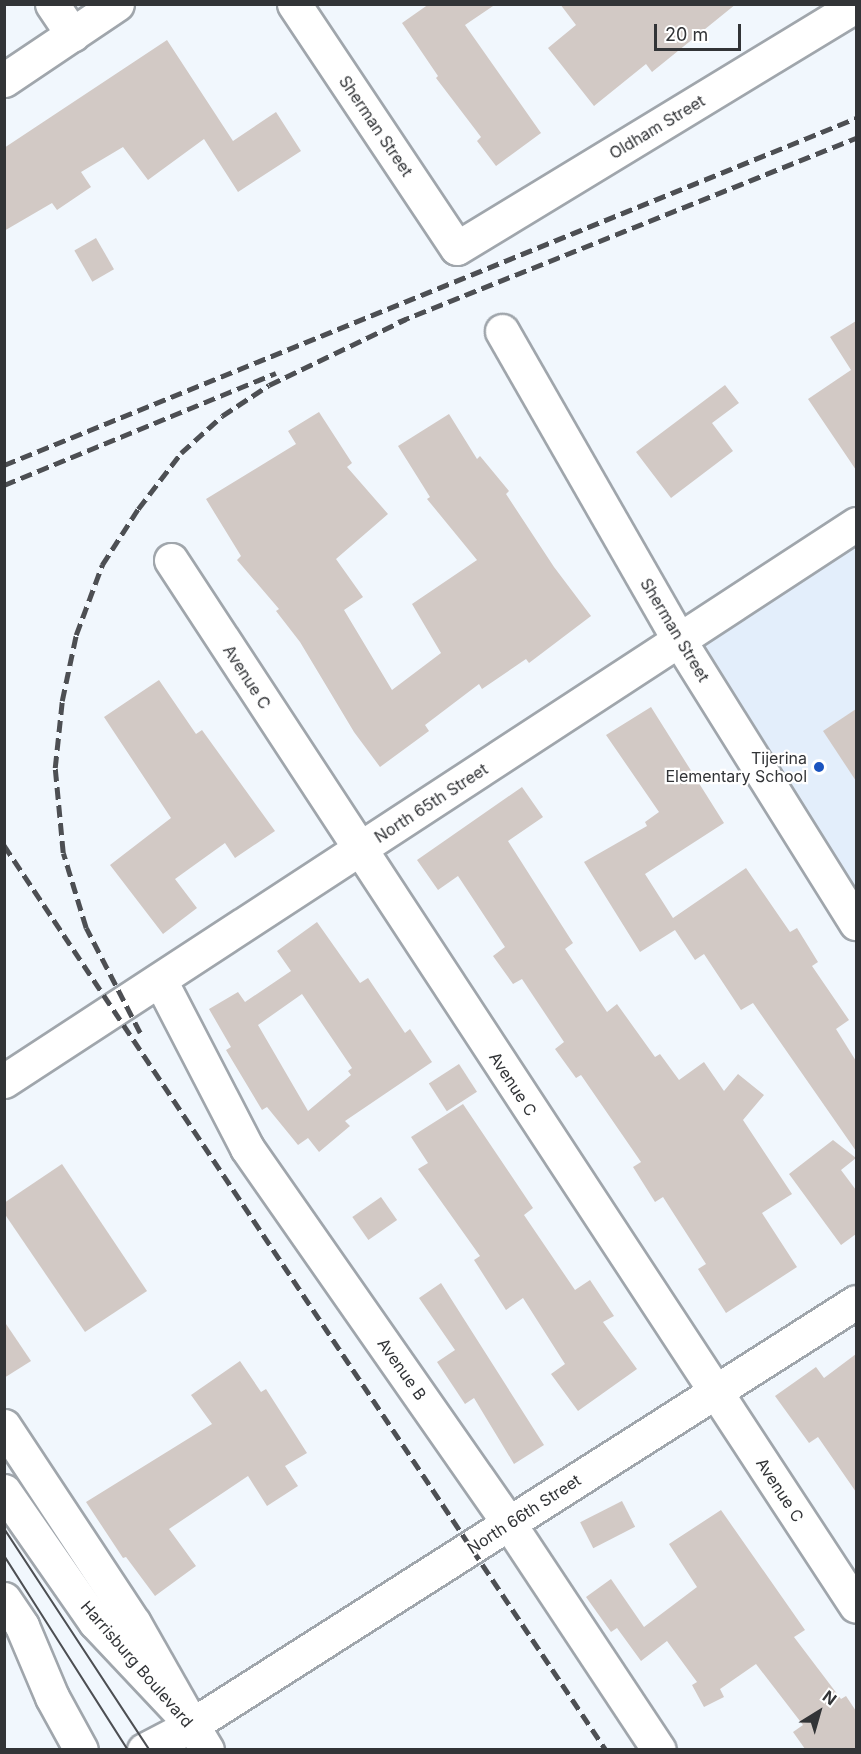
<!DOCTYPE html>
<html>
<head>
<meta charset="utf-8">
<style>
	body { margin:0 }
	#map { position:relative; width:861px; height:1754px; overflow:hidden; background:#f1f7fd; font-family:Inter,sans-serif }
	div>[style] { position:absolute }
	.built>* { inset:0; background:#e3eefb }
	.building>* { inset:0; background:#d2c9c5; transform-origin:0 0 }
	.roads { filter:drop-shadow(2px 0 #a0a6ac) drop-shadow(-2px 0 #a0a6ac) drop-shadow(0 2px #a0a6ac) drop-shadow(0 -2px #a0a6ac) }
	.minor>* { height:33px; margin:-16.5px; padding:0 16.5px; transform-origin:16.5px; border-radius:16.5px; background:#fff }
	.secondary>* { height:33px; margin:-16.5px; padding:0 16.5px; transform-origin:16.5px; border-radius:16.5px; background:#fff }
	.tram>* { height:1.5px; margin:-0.75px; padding:0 0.75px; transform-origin:0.75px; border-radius:0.75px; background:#4d4f53 }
	.rail>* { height:4.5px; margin-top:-2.25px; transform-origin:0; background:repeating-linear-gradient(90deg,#4d4f53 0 12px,transparent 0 18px) }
	.dots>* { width:16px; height:16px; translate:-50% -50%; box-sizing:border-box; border:3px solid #fff; border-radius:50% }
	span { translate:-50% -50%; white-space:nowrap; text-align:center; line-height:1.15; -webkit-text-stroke:4.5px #fff; paint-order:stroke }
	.street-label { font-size:16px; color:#323437 }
	.poi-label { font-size:16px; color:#323437 }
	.right { translate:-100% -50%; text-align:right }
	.frame { position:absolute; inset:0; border:6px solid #323437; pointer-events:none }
	.north { position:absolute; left:789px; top:1682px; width:60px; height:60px; -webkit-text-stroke:4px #fff; paint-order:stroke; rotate:37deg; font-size:16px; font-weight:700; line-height:24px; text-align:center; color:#323437 }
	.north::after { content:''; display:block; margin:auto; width:21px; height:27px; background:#323437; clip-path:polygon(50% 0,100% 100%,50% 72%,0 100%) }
	.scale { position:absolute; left:654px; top:24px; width:87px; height:27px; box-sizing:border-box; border:3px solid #323437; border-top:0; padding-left:8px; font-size:18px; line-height:21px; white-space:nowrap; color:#323437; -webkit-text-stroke:4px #fff; paint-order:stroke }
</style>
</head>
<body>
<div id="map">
	<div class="built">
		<div style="clip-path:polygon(856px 544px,856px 890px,705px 645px)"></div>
	</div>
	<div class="building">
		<div style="clip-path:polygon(429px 4px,496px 4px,465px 25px,541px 133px,496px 166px,477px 141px,481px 137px,436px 78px,438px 76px,402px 23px)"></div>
		<div style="clip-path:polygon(560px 4px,736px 4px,652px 72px,646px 64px,594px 106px,548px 48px,576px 25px)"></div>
		<div style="clip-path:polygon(167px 40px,233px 141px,276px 112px,301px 151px,238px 192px,204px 139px,148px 180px,123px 147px,81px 172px,91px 187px,57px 210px,52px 203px,4px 231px,4px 148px)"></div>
		<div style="left:96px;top:238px;width:36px;height:25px;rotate:60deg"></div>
		<div style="clip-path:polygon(856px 321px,856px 470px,808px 399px,851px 370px,830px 337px)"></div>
		<div style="clip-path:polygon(725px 385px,739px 403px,712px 423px,733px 451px,671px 498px,636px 452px)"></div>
		<div style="clip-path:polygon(319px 412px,352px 463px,347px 467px,388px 514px,336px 559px,363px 597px,344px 610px,392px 690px,441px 653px,412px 604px,477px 560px,427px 499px,430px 497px,398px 446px,449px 414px,477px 459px,480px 456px,509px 491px,506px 494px,554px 567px,591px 616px,529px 663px,526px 659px,482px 689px,479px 684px,425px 725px,429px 731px,380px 767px,354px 732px,300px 642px,276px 611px,279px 609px,237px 560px,241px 556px,206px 499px,296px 444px,288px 431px)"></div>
		<div style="clip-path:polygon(159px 680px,196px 734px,202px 730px,275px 831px,235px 858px,225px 843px,175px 879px,197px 908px,163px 934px,110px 865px,171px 818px,104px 717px)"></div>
		<div style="clip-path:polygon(651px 707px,724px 823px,645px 874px,673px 918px,746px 868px,790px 932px,797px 928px,818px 962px,812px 966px,849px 1020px,836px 1029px,856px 1061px,856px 1151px,753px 1003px,741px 1010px,704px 954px,695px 960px,675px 930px,640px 952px,584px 862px,647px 826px,645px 822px,659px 812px,606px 735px)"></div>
		<div style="clip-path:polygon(856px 709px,856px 781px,823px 731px)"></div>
		<div style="clip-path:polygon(522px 787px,543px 817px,508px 841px,573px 943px,565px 949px,607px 1012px,617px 1004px,655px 1057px,660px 1054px,679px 1080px,704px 1062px,724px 1091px,738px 1074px,764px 1095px,743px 1120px,792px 1194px,762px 1213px,797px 1267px,726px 1313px,698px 1269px,706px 1264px,663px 1197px,655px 1202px,633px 1167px,641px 1162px,581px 1075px,576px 1078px,555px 1049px,564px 1042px,522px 979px,513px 984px,493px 956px,505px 947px,458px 876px,438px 890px,417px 860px)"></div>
		<div style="clip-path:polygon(evenodd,317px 922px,360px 983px,368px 978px,405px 1033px,410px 1029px,432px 1062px,345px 1121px,350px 1126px,319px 1152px,308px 1138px,298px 1145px,267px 1107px,262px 1110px,226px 1050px,231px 1047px,209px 1009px,238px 992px,245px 1002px,291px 971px,277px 951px,317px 922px,302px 994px,352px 1068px,348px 1071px,351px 1075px,308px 1111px,258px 1025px,302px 994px)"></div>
		<div style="left:459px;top:1064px;width:33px;height:36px;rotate:57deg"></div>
		<div style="clip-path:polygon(463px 1104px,533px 1208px,524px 1215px,575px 1290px,590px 1280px,614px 1316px,603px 1322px,637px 1369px,578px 1411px,551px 1374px,565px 1364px,523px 1298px,506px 1310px,474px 1260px,480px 1256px,418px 1169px,428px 1163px,411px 1137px)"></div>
		<div style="clip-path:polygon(833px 1140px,856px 1158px,841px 1170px,856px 1190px,856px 1234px,841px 1245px,789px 1174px)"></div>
		<div style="clip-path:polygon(62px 1164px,147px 1291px,85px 1332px,4px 1213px,4px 1203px)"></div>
		<div style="left:381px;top:1197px;width:28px;height:35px;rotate:55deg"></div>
		<div style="clip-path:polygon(441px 1283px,544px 1445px,514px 1464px,474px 1398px,465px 1404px,437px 1362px,455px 1350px,419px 1298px)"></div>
		<div style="clip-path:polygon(4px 1321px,31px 1361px,4px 1378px)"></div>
		<div style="clip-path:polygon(856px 1354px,856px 1492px,818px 1437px,809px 1443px,775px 1396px,816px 1367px,824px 1378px)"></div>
		<div style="clip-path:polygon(240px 1361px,261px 1392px,266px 1389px,307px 1453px,285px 1466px,298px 1486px,267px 1506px,248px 1476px,169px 1529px,196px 1566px,155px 1596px,126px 1557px,123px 1558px,86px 1502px,212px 1424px,191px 1395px)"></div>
		<div style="left:622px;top:1501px;width:29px;height:47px;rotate:63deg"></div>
		<div style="clip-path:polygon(721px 1510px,805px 1630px,794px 1637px,841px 1699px,846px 1696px,856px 1711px,856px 1749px,805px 1749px,793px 1732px,803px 1725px,756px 1664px,720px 1689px,724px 1697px,704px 1707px,692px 1685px,697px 1682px,667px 1641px,641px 1661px,617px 1628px,611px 1632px,586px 1597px,611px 1579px,644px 1627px,697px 1587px,669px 1544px)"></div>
	</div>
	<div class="roads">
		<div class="minor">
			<div style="left:52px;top:4px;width:37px;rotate:56deg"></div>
			<div style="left:294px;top:4px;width:293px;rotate:56.3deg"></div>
			<div style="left:457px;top:248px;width:467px;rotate:-31.3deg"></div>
			<div style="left:4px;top:80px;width:136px;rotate:-33.9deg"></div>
			<div style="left:502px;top:331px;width:356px;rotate:60.2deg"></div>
			<div style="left:679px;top:640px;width:334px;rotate:58deg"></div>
			<div style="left:171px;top:560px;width:1250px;rotate:56.78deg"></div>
			<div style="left:160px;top:980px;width:189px;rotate:62.6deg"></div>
			<div style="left:247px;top:1148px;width:456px;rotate:55.1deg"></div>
			<div style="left:508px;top:1522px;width:273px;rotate:56.5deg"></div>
			<div style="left:4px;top:1081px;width:1018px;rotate:-33.17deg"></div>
			<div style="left:144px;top:1750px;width:54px;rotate:-27.5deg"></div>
			<div style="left:192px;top:1725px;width:787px;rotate:-32.5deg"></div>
		</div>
		<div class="secondary">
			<div style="left:4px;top:1426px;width:236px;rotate:56.6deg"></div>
			<div style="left:134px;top:1623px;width:117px;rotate:60.4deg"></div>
			<div style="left:4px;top:1491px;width:160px;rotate:55.2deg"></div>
			<div style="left:95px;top:1622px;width:141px;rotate:46.7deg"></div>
			<div style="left:192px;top:1725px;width:29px;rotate:59deg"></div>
			<div style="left:4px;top:1599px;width:32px;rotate:56deg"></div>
			<div style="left:22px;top:1626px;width:77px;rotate:67.1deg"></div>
			<div style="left:52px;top:1697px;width:60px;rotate:61.3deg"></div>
		</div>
	</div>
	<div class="tram">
		<div style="left:4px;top:1528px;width:266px;rotate:56.7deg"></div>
		<div style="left:4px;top:1555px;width:231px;rotate:57.5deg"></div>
	</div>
	<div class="rail">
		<div style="left:398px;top:322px;width:494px;rotate:-21.9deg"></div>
		<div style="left:4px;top:465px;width:920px;rotate:-22.16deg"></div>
		<div style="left:4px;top:485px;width:294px;rotate:-22.4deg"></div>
		<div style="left:4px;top:845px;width:1087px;rotate:56.37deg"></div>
		<div style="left:140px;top:1033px;width:118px;rotate:-117.2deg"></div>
		<div style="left:86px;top:928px;width:78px;rotate:-107deg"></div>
		<div style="left:63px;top:853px;width:85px;rotate:-95.4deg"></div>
		<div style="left:55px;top:768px;width:67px;rotate:-84deg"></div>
		<div style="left:62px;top:701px;width:67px;rotate:-78deg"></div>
		<div style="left:76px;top:635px;width:75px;rotate:-69.6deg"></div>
		<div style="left:102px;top:565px;width:67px;rotate:-57.3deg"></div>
		<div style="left:138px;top:509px;width:71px;rotate:-52.5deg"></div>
		<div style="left:181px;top:453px;width:55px;rotate:-42.1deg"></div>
		<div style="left:222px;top:416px;width:56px;rotate:-33.4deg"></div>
		<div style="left:269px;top:385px;width:152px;rotate:-25.7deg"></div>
	</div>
	<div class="dots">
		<div style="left:819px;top:767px;background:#1953bf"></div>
	</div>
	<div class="street-label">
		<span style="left:376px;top:126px;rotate:56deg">Sherman Street</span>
		<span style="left:657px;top:127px;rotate:-31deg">Oldham Street</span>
		<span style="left:675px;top:630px;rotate:59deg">Sherman Street</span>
		<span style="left:247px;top:677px;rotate:57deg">Avenue C</span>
		<span style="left:431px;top:803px;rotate:-33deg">North 65th Street</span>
		<span style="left:513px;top:1084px;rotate:57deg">Avenue C</span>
		<span style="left:402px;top:1369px;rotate:55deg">Avenue B</span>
		<span style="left:780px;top:1490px;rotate:57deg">Avenue C</span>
		<span style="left:524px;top:1514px;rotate:-33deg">North 66th Street</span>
		<span style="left:137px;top:1664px;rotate:49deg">Harrisburg Boulevard</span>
	</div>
	<div class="poi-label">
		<span class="right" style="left:807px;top:767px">Tijerina<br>Elementary School</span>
	</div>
	<div class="frame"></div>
	<div class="north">N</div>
	<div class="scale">20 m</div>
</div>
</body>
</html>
